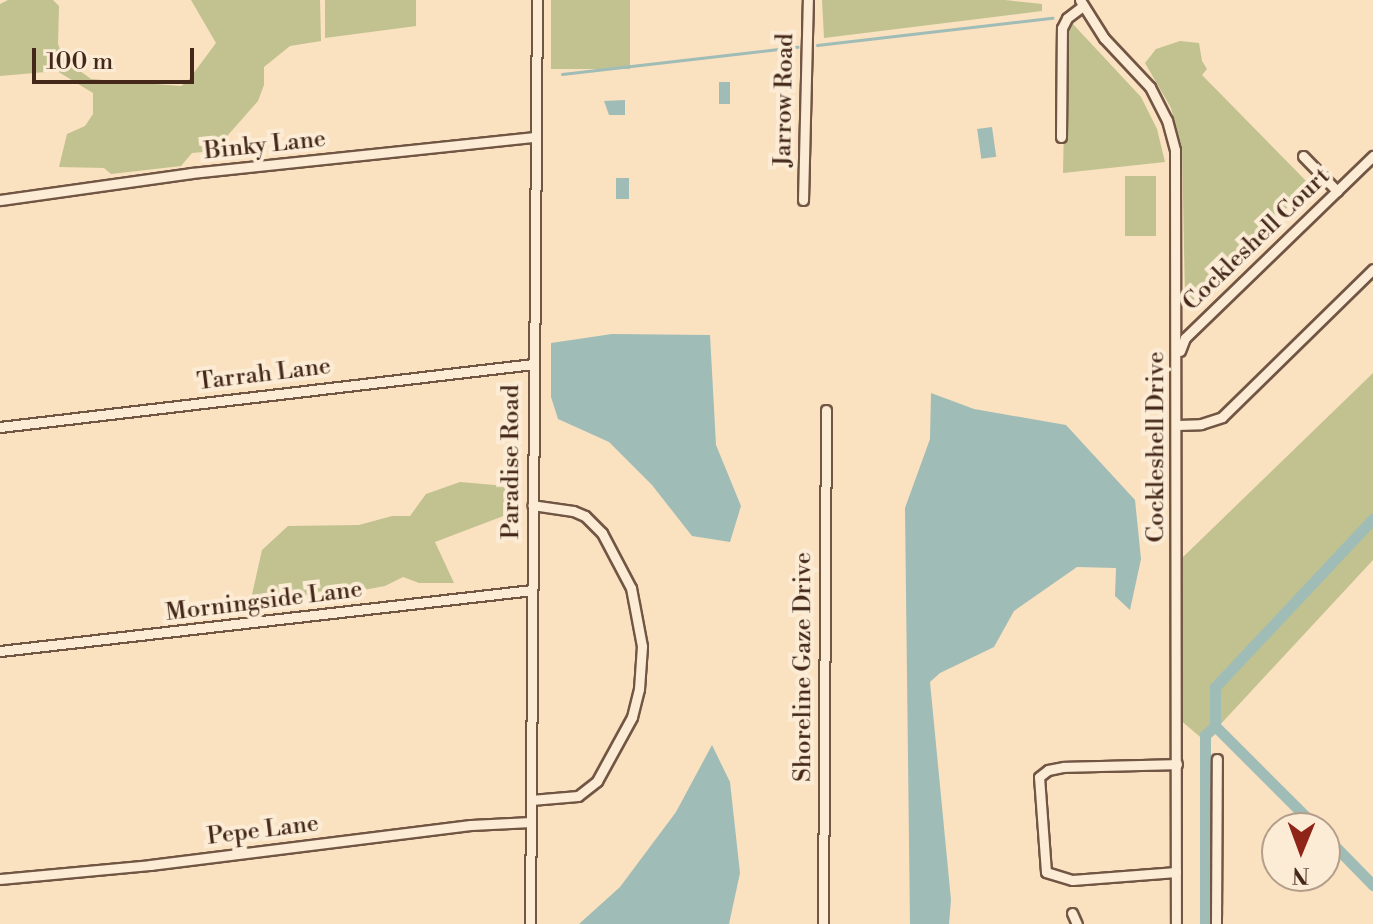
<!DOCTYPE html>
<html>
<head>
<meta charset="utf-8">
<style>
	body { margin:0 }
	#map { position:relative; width:1373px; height:924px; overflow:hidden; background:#fae1c0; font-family:"Libre Bodoni",serif }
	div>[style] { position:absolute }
	.green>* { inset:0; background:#c1c290; transform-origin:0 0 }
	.water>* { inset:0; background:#9fbcb6; transform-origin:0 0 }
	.stream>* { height:3px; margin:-1.5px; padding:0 1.5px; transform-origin:1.5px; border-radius:1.5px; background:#9fbcb6 }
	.canal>* { height:11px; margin:-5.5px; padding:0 5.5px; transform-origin:5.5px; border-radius:5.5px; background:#9fbcb6 }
	.roads { filter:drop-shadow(2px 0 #725644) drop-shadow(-2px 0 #725644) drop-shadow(0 2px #725644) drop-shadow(0 -2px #725644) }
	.minor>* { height:9px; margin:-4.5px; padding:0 4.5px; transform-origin:4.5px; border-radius:4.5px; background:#fcecd6 }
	span { translate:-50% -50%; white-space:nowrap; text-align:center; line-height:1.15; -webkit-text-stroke:8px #fcecd6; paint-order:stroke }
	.street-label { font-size:24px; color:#44281a }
	.north { position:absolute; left:1261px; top:812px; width:80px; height:80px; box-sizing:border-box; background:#fcecd6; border:2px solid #b29e8b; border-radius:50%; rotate:181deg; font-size:22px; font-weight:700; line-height:32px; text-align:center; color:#44281a }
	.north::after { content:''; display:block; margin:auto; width:28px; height:36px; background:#8f2418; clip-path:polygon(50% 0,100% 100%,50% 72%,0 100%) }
	.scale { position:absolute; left:32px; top:48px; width:162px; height:36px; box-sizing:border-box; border:4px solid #44281a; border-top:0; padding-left:10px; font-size:24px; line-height:28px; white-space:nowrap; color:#44281a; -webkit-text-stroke:6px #fcecd6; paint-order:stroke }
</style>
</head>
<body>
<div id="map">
	<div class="green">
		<div style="clip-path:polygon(8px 0,53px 0,59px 6px,58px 44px,64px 59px,91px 79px,181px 86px,187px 82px,216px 43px,191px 0,320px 0,321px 41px,290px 46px,264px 67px,264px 85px,258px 101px,214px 151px,192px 153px,181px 166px,111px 174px,104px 168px,59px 167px,67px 134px,85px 126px,93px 114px,93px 93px,57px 71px,0 76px,0 4px)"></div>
		<div style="clip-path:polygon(325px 0,416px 0,416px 26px,325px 38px)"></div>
		<div style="left:551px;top:0;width:79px;height:69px"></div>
		<div style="clip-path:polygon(822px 0,1005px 0,1042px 4px,1042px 11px,824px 38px)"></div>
		<div style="clip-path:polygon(1071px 22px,1141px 97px,1157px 129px,1165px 162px,1063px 173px,1066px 29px)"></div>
		<div style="clip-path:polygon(1180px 41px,1199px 43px,1202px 61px,1207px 69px,1202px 75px,1310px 185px,1191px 302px,1185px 299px,1182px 147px,1171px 108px,1145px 63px,1156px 49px)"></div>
		<div style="left:1125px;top:176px;width:31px;height:60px"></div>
		<div style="clip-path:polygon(1373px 373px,1373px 560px,1205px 741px,1179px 719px,1182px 558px)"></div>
		<div style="clip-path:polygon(460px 482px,506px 486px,506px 515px,435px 542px,454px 583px,419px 583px,403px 577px,385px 586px,315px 599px,251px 599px,262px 550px,288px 526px,359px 525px,392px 516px,410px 516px,426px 494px)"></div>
	</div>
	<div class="water">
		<div style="left:719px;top:82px;width:11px;height:22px"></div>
		<div style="clip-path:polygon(625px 100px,625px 115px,609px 115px,604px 101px)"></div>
		<div style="left:992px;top:127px;width:30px;height:15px;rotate:82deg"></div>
		<div style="left:616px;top:178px;width:13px;height:21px"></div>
		<div style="clip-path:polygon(612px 334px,710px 335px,716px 445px,741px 506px,730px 542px,692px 536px,652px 485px,609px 442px,558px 419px,551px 397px,551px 343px)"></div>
		<div style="clip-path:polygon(931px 393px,974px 409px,1066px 425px,1135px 500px,1141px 559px,1130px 610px,1115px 596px,1116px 568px,1077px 567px,1014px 611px,994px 647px,940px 673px,930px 682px,951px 900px,949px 924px,910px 924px,905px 508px,930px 439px)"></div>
		<div style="clip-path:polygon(712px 745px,730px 782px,740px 873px,729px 924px,579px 924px,620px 887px,676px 812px)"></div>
	</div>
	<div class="stream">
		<div style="left:817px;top:45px;width:237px;rotate:-6.6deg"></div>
		<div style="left:562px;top:74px;width:237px;rotate:-6.6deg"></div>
	</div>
	<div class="canal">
		<div style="left:1317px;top:828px;width:144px;rotate:-135deg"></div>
		<div style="left:1215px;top:726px;width:39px;rotate:-90deg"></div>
		<div style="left:1215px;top:687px;width:231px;rotate:-46.8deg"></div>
		<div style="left:1325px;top:836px;width:69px;rotate:45.6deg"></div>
		<div style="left:1205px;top:924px;width:189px;rotate:-90deg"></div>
		<div style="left:1205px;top:735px;width:13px;rotate:-42deg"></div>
	</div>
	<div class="roads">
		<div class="minor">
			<div style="left:1080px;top:0;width:45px;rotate:57.7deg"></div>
			<div style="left:1104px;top:38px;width:67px;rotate:46.8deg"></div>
			<div style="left:1150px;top:87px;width:37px;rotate:63deg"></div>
			<div style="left:1167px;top:120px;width:31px;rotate:75deg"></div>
			<div style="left:1175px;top:150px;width:774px;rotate:89.93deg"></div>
			<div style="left:1061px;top:137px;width:109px;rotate:-89.5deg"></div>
			<div style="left:1062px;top:28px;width:11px;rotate:-63deg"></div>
			<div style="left:1067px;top:18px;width:20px;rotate:-37deg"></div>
			<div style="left:1303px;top:156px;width:49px;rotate:45.8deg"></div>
			<div style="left:0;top:200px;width:193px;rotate:-8deg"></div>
			<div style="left:191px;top:173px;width:346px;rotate:-6deg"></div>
			<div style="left:803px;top:200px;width:200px;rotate:-88.6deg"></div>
			<div style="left:1180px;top:351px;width:14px;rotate:-69deg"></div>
			<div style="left:1185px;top:338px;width:262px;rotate:-44.1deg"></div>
			<div style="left:1177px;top:425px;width:24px;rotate:-2deg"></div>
			<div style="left:1201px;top:424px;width:22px;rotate:-18deg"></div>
			<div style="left:1222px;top:417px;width:211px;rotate:-44.4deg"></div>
			<div style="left:0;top:427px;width:537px;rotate:-6.74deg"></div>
			<div style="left:0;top:651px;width:535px;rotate:-6.54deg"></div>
			<div style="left:531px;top:800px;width:47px;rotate:-4.9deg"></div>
			<div style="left:578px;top:796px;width:24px;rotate:-38deg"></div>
			<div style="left:597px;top:781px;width:73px;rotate:-61.3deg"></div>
			<div style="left:632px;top:717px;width:29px;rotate:-76deg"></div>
			<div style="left:639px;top:689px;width:43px;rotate:-86deg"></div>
			<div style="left:642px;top:646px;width:59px;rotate:-100.7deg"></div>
			<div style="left:631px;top:588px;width:62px;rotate:-117.8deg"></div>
			<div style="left:602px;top:533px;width:24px;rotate:-135deg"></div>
			<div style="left:585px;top:516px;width:13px;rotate:-157deg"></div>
			<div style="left:573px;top:511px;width:41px;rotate:-171.7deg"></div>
			<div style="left:1176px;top:872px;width:104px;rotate:175.6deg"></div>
			<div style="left:1072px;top:880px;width:27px;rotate:-163deg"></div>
			<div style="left:1046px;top:872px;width:95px;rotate:-94.2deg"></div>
			<div style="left:1039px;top:777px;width:11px;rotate:-38deg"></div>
			<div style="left:1048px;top:770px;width:16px;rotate:-11deg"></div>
			<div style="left:1064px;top:767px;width:113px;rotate:-1.5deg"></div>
			<div style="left:0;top:879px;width:151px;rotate:-5.3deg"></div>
			<div style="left:150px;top:865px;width:323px;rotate:-7.1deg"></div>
			<div style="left:471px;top:825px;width:60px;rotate:-2.9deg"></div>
			<div style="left:1072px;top:913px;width:12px;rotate:66deg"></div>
			<div style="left:530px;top:924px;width:924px;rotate:-89.57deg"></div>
			<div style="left:823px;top:924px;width:514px;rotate:-89.67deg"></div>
			<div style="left:1216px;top:924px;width:165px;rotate:-89.7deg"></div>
		</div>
	</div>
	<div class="street-label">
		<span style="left:785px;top:100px;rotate:-89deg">Jarrow Road</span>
		<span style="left:265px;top:146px;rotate:-6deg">Binky Lane</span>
		<span style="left:1257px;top:240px;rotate:-44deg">Cockleshell Court</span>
		<span style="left:264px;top:375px;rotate:-7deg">Tarrah Lane</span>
		<span style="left:1157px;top:447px;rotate:-90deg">Cockleshell Drive</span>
		<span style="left:512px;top:462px;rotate:-90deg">Paradise Road</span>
		<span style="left:264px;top:602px;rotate:-7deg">Morningside Lane</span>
		<span style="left:804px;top:667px;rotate:-90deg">Shoreline Gaze Drive</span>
		<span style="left:263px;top:831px;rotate:-7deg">Pepe Lane</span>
	</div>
	<div class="north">N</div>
	<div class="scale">100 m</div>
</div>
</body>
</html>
